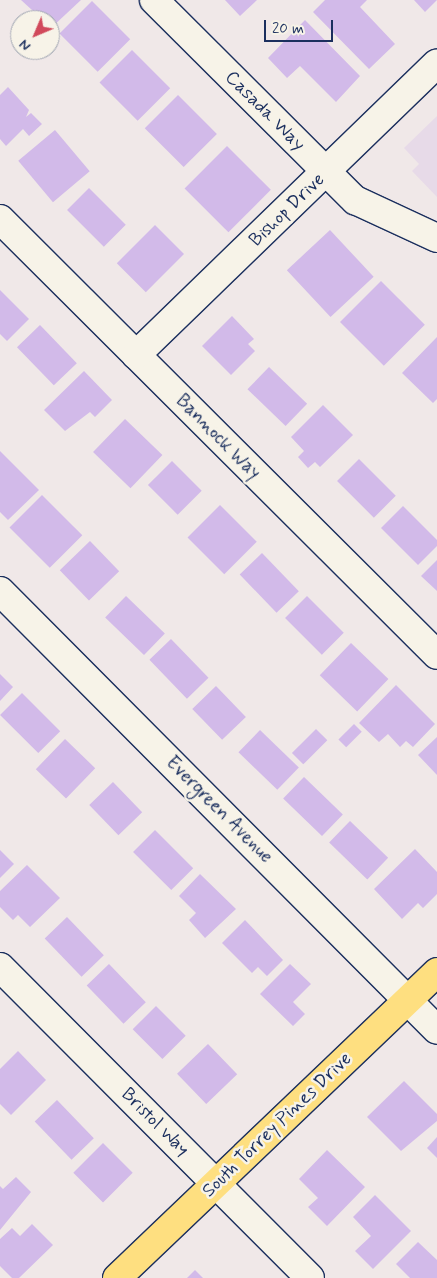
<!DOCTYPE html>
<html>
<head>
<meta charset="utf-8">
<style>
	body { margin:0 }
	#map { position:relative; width:437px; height:1278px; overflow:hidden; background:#f0e8e8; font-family:Mynerve,sans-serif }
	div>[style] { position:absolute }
	.built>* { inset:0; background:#e7dae8 }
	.building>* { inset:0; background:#d2bae9; transform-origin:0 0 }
	.roads { filter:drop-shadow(1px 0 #1b2f5e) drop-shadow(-1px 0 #1b2f5e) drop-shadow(0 1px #1b2f5e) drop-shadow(0 -1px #1b2f5e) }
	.minor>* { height:28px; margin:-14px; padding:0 14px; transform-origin:14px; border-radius:14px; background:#f7f3e8 }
	.major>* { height:28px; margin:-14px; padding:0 14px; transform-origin:14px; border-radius:14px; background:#fedf80 }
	span { translate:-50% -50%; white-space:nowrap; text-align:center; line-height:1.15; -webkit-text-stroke:5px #f7f3e8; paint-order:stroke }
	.street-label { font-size:19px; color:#1b2f5e }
	.north { position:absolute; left:10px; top:10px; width:50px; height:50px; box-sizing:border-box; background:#f7f3e8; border:1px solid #9fa5b1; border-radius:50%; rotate:225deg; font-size:14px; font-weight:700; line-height:20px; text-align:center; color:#1b2f5e }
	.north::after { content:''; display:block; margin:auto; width:18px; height:22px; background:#d1495b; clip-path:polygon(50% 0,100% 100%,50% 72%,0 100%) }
	.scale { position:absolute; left:264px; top:20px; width:69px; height:22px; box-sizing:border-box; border:2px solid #1b2f5e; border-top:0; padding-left:6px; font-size:15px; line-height:18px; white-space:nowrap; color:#1b2f5e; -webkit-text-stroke:4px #f7f3e8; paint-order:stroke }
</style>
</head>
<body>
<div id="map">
	<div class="built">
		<div style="clip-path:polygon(437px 116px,437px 197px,412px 171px,419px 164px,404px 148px)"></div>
	</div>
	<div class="building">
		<div style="clip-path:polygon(21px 0,81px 0,51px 28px,50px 20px,43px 20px)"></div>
		<div style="clip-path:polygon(225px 0,257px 0,240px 16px)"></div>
		<div style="clip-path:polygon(325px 0,367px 0,360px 7px,395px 44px,369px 69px,313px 12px)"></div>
		<div style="clip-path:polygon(414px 0,437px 0,425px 12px)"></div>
		<div style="left:92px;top:1px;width:54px;height:46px;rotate:45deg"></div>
		<div style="clip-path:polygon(305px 20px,360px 76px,336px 102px,300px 66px,287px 78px,268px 58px)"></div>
		<div style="left:132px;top:50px;width:54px;height:46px;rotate:45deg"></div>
		<div style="clip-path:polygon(8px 87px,29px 110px,26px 117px,31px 113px,42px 124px,29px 136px,23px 129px,6px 146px,0 139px,0 95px)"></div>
		<div style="left:178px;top:95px;width:55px;height:47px;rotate:45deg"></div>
		<div style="left:55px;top:130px;width:54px;height:48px;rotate:50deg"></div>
		<div style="left:227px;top:146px;width:62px;height:60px;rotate:45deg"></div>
		<div style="left:89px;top:188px;width:52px;height:31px;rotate:45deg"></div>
		<div style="left:155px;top:225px;width:41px;height:54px;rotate:45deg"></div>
		<div style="left:330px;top:230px;width:64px;height:59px;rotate:47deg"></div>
		<div style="left:381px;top:281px;width:62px;height:58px;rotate:45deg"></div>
		<div style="clip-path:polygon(0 290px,29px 319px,7px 341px,0 334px)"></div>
		<div style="clip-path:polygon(232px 316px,254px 339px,248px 344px,255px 351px,231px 375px,202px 346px)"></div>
		<div style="left:40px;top:325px;width:53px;height:32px;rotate:46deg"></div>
		<div style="clip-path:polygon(437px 337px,437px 399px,433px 403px,402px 373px)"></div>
		<div style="left:269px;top:367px;width:53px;height:31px;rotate:44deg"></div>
		<div style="clip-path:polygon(84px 371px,112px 400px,95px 417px,90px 412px,65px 431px,44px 410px)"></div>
		<div style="clip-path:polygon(323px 405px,353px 435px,320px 467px,315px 462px,308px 468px,298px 457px,304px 451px,291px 437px)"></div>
		<div style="left:125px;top:419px;width:52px;height:46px;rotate:44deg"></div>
		<div style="clip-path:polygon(0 451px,39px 490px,8px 520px,0 512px)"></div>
		<div style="left:359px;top:459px;width:52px;height:31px;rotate:45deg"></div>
		<div style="left:172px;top:461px;width:42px;height:34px;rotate:45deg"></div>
		<div style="left:42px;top:495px;width:57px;height:46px;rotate:45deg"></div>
		<div style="left:220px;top:505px;width:52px;height:46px;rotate:45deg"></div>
		<div style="clip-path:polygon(403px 506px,437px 540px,437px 546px,418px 565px,381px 528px)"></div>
		<div style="left:90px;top:541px;width:42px;height:42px;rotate:46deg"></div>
		<div style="left:262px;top:553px;width:53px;height:31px;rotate:46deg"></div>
		<div style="clip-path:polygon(437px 560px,437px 591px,421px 576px)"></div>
		<div style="left:126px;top:596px;width:54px;height:30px;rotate:44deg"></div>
		<div style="left:307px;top:596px;width:52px;height:31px;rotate:45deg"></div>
		<div style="left:171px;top:639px;width:54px;height:30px;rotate:46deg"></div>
		<div style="left:351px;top:643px;width:52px;height:45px;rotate:44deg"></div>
		<div style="clip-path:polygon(0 674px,13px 687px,0 701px)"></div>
		<div style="clip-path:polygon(396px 685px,435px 724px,413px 747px,406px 741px,400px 747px,388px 734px,379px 742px,359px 723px)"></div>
		<div style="left:216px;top:686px;width:43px;height:33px;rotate:46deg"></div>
		<div style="left:22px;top:693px;width:54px;height:31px;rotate:45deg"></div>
		<div style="left:354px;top:724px;width:11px;height:22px;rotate:45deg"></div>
		<div style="left:316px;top:729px;width:16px;height:34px;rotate:45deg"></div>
		<div style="left:260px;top:730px;width:54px;height:31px;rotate:44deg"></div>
		<div style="clip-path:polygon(437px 737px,437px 775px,418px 755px)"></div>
		<div style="left:65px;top:739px;width:42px;height:42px;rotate:44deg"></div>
		<div style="left:304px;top:777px;width:54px;height:30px;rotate:44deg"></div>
		<div style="left:113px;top:782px;width:42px;height:33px;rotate:46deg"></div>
		<div style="left:350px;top:821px;width:53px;height:30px;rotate:44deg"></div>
		<div style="left:155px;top:830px;width:54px;height:31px;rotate:45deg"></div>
		<div style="clip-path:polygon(415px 849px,437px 872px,437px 894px,423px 908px,418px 903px,402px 919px,374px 889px)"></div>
		<div style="clip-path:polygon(0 850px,14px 864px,0 878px)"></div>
		<div style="clip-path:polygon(27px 865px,60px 898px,30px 927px,18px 915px,13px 920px,0 907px,0 891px)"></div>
		<div style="clip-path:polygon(200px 874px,236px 909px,205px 938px,189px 920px,196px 913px,179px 896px)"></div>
		<div style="left:67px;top:917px;width:53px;height:31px;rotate:46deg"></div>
		<div style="clip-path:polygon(245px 920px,283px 960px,267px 976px,258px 967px,252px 973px,222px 943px)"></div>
		<div style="left:109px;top:964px;width:53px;height:31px;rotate:46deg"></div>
		<div style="clip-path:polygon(290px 964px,311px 984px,293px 1002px,305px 1014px,293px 1026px,260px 994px)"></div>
		<div style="left:156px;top:1006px;width:42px;height:33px;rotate:45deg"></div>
		<div style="left:208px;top:1044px;width:42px;height:43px;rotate:46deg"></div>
		<div style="clip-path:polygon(18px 1051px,46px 1080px,11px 1115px,0 1104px,0 1069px)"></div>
		<div style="clip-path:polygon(404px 1081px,437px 1114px,437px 1121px,401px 1151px,367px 1117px)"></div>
		<div style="left:57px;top:1100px;width:53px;height:31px;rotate:46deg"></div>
		<div style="clip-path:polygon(437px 1137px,437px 1158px,427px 1148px)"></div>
		<div style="left:103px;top:1143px;width:42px;height:42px;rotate:45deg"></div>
		<div style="clip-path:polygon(327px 1150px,365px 1187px,327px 1226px,308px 1207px,318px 1198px,299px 1179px)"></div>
		<div style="clip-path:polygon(16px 1177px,31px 1192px,0 1230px,0 1186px,3px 1189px)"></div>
		<div style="clip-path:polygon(375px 1195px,411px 1231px,373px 1269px,355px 1251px,371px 1236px,353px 1217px)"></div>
		<div style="clip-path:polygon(32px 1224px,53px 1245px,19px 1278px,12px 1278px,0 1266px,0 1239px,12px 1228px,20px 1236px)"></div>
		<div style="clip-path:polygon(418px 1242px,437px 1260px,437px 1278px,410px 1278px,396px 1264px)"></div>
		<div style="clip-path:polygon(195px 1270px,203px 1278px,187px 1278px)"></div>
	</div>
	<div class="roads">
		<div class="minor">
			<div style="left:154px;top:0;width:284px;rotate:44.9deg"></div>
			<div style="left:355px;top:200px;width:90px;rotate:24.9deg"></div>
			<div style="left:0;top:219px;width:617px;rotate:44.93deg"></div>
			<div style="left:136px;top:355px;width:419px;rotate:-44.1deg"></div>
			<div style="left:0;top:591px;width:619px;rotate:45.13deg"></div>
			<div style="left:0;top:967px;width:439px;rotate:45.1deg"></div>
		</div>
		<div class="major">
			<div style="left:117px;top:1278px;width:443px;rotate:-43.7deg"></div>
		</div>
	</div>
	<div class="street-label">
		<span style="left:265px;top:111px;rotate:45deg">Casada Way</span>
		<span style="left:287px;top:210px;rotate:-44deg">Bishop Drive</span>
		<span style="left:218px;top:437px;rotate:45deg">Bannock Way</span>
		<span style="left:219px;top:810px;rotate:45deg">Evergreen Avenue</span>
		<span style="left:155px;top:1122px;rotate:45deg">Bristol Way</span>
		<span style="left:277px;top:1125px;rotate:-44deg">South Torrey Pines Drive</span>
	</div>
	<div class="north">N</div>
	<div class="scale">20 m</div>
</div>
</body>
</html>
